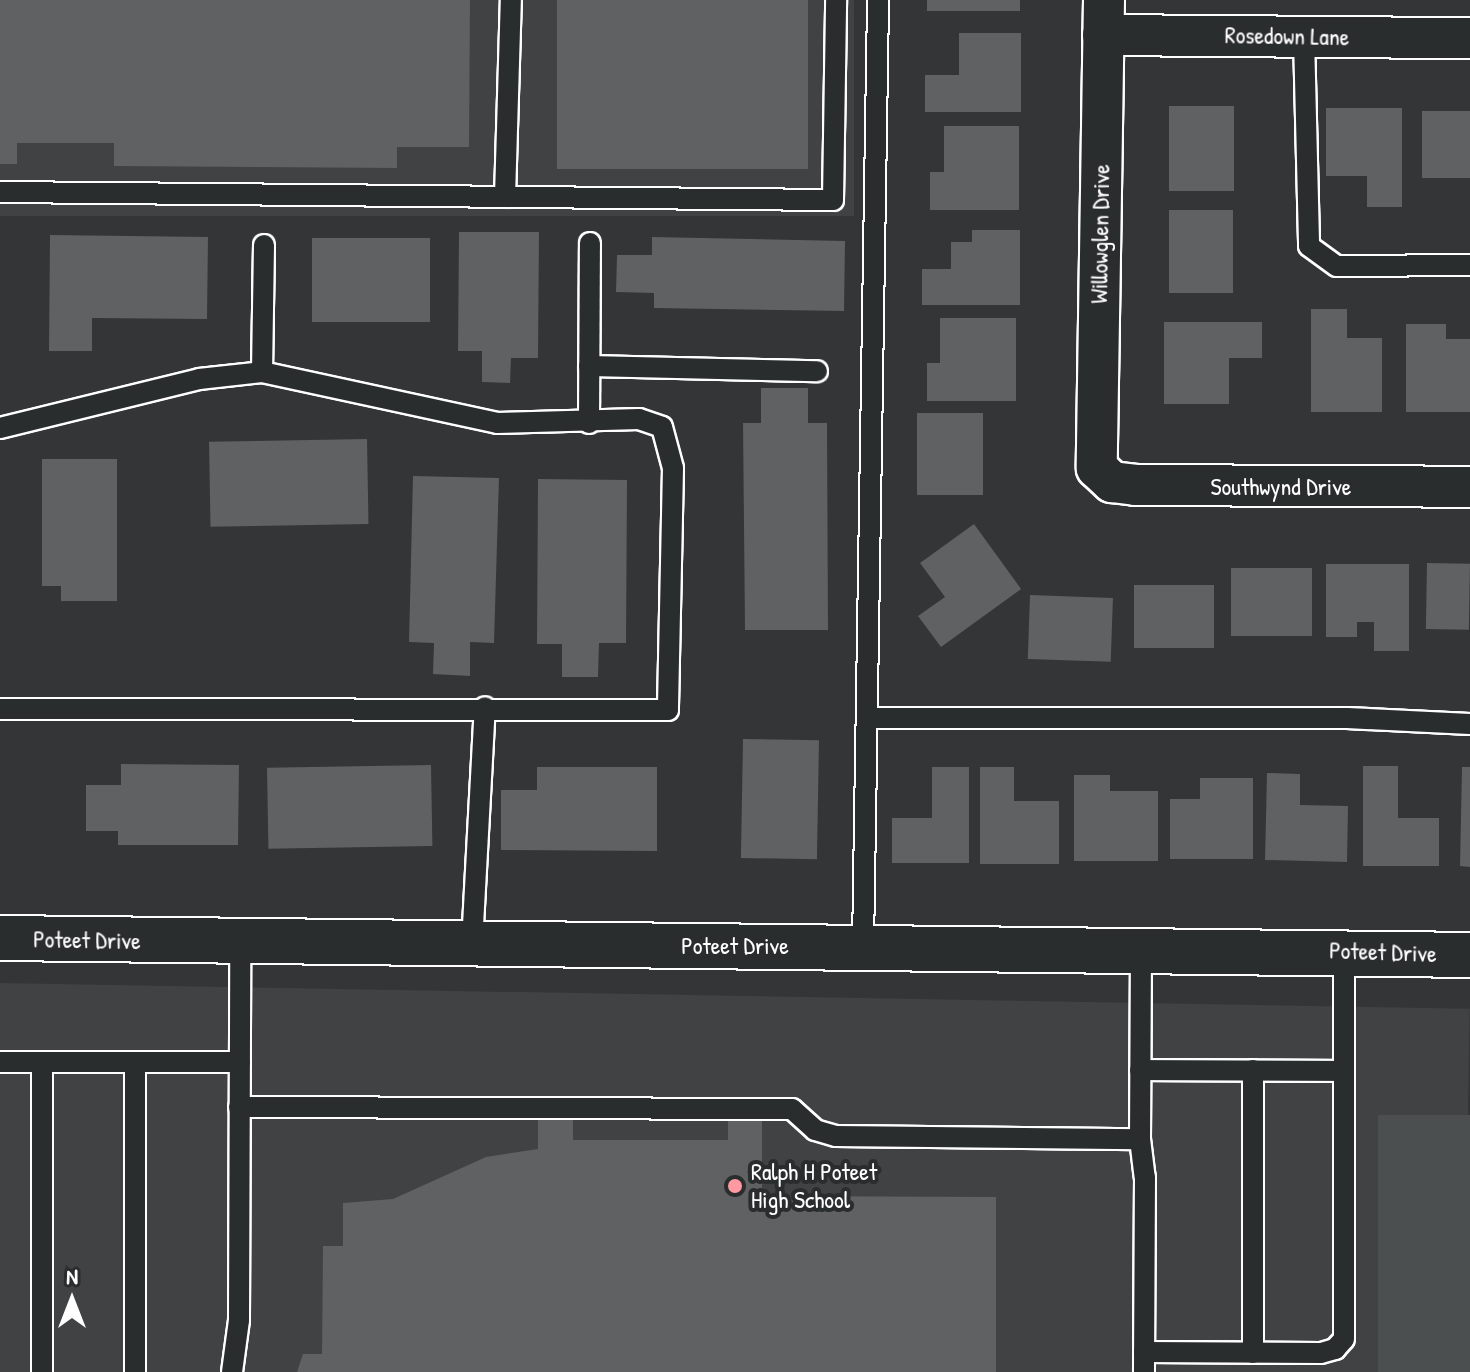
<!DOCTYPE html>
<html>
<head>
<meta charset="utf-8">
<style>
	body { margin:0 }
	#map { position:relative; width:1470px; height:1372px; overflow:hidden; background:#333536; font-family:"Patrick Hand",sans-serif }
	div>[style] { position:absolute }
	.built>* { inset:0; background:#404243; transform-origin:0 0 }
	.green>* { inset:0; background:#4c4f50; transform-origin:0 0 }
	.building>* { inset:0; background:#5f6162; transform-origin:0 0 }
	.roads { filter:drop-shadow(2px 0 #fff) drop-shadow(-2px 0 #fff) drop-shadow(0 2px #fff) drop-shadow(0 -2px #fff) }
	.lane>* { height:20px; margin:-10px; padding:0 10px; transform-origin:10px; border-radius:10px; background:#2a2d2e }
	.street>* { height:40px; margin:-20px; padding:0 20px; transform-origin:20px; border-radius:20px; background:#2a2d2e }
	.secondary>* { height:44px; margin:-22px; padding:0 22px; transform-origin:22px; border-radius:22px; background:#2a2d2e }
	.dots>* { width:22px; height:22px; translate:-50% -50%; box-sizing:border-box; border:4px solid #2a2d2e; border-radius:50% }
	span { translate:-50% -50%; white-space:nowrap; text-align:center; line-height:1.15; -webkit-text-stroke:8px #2a2d2e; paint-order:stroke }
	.street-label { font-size:24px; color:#fff }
	.poi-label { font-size:24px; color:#fff }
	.left { translate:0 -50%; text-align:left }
	.north { position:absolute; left:32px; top:1260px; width:80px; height:80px; -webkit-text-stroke:6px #2a2d2e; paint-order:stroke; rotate:0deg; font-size:22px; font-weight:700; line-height:32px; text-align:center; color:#fff }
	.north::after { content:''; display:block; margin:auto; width:28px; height:36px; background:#fff; clip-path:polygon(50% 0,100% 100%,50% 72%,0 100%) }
</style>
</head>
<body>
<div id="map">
	<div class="built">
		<div style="left:0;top:0;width:854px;height:216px"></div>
		<div style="left:0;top:983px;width:1470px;height:389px;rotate:1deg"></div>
	</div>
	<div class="green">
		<div style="left:1378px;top:1115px;width:92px;height:257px"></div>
	</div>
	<div class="building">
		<div style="clip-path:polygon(0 0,470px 0,469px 147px,397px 147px,397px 168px,114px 166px,114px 143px,17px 143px,17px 164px,0 164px)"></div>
		<div style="left:557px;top:0;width:251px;height:169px"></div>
		<div style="left:927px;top:0;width:93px;height:11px"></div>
		<div style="clip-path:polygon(959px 33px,1021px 33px,1021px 112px,925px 112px,925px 75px,959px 75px)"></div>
		<div style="left:1169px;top:106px;width:65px;height:85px"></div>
		<div style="clip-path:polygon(1326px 108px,1402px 108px,1402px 207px,1367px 207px,1367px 176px,1326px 176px)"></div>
		<div style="left:1422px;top:111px;width:48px;height:67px"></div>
		<div style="clip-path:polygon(944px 126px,1019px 126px,1019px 210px,930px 210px,930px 172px,944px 172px)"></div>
		<div style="left:1169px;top:210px;width:64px;height:83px"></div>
		<div style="clip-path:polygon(972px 230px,1020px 230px,1020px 305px,922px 305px,922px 269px,951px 269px,951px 242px,972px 242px)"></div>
		<div style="clip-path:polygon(459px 232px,539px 232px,538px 358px,511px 358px,510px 383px,482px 382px,482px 351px,458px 351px)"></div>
		<div style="clip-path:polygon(50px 235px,208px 237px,207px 319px,92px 318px,92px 351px,49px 351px)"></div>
		<div style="clip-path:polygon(652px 237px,845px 241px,844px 311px,654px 308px,654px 293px,616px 292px,617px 255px,652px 255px)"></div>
		<div style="left:430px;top:238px;width:84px;height:118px;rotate:90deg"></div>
		<div style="clip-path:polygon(1311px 309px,1347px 309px,1347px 338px,1382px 338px,1382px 412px,1311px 412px)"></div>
		<div style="clip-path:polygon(940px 318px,1016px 318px,1016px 401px,927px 401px,927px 363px,940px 363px)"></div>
		<div style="clip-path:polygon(1164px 322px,1262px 322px,1262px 358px,1229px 358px,1229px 404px,1164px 404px)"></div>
		<div style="clip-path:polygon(1406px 324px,1446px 324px,1446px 339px,1470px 339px,1470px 412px,1406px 412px)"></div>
		<div style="clip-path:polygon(761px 388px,808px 388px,808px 423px,827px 423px,828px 630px,745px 630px,743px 423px,761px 423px)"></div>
		<div style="left:917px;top:413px;width:66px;height:82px"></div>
		<div style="left:367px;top:439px;width:85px;height:158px;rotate:89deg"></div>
		<div style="clip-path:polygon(42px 459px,117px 459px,117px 601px,61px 601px,61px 586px,42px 586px)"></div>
		<div style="clip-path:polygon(413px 476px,499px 478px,494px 643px,470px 642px,470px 676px,433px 674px,434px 643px,409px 642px)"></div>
		<div style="clip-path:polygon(538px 479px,627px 480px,626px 643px,599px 643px,598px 677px,562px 677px,562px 644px,537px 644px)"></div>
		<div style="clip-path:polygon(974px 524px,1021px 589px,941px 647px,918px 616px,945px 597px,920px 563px)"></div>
		<div style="left:1427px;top:563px;width:43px;height:66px;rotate:1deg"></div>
		<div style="clip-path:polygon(1326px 564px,1409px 564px,1409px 651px,1374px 651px,1374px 622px,1357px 622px,1357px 637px,1326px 637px)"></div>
		<div style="left:1231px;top:568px;width:81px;height:68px"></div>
		<div style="left:1134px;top:585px;width:80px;height:63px"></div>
		<div style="left:1030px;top:595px;width:83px;height:64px;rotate:2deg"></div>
		<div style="left:743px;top:739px;width:76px;height:119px;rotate:1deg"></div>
		<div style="clip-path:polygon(121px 764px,239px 765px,238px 845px,118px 845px,118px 831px,86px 831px,86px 785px,121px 785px)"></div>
		<div style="left:431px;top:765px;width:81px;height:164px;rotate:89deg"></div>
		<div style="clip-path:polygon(1363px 766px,1398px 766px,1398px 818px,1439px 818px,1439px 866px,1363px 866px)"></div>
		<div style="clip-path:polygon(537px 767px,657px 767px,657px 851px,501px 850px,501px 790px,537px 790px)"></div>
		<div style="clip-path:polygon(932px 767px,969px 767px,969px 863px,892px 863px,892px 818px,932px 818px)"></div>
		<div style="clip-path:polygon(980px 767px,1014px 767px,1014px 801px,1059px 801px,1059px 864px,980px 864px)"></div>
		<div style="clip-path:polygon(1462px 767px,1470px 767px,1470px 867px,1460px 866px)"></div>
		<div style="clip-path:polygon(1267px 773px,1300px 774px,1300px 805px,1348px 806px,1347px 862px,1265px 860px)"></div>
		<div style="clip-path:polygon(1074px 775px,1110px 775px,1110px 791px,1158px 791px,1158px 861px,1074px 861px)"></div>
		<div style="clip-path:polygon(1200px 778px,1253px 778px,1253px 859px,1170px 859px,1170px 799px,1200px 799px)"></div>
		<div style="clip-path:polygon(538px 1119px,573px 1119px,573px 1140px,728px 1140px,728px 1120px,762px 1120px,762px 1196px,996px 1197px,996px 1372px,297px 1372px,303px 1354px,322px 1354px,323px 1246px,343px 1246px,343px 1203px,393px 1199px,486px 1157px,538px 1149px)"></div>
	</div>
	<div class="roads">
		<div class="lane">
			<div style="left:1304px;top:37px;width:209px;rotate:88.6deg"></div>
			<div style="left:1309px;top:246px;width:34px;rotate:36deg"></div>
			<div style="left:1337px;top:266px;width:133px;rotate:-0.4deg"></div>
			<div style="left:0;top:192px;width:833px;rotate:0.55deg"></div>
			<div style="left:833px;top:200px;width:200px;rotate:-89.1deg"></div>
			<div style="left:505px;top:197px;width:197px;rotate:-88.3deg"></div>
			<div style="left:589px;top:366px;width:228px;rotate:1.3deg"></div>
			<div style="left:262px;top:372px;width:127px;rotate:-89.1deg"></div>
			<div style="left:589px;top:423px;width:180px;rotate:-89.7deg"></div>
			<div style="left:0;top:428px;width:205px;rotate:-13.8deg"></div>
			<div style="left:199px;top:379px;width:63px;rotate:-6.3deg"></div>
			<div style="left:262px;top:372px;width:240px;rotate:12.2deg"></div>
			<div style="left:497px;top:423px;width:142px;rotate:-1.6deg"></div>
			<div style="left:639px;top:419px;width:24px;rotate:19deg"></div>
			<div style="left:662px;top:427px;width:42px;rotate:75deg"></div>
			<div style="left:673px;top:468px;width:242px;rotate:91.2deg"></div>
			<div style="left:668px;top:710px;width:668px;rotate:-179.91deg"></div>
			<div style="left:868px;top:718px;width:479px"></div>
			<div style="left:1347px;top:718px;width:123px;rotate:2.8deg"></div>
			<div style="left:472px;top:944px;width:237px;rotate:-86.9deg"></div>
			<div style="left:863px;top:947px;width:947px;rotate:-89.09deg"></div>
			<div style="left:0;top:1062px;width:240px"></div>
			<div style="left:135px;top:1062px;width:310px;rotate:90deg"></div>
			<div style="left:1140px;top:1070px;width:204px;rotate:0.3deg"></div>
			<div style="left:1253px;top:1070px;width:283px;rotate:90deg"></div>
			<div style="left:239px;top:1107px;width:553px;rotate:0.21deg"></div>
			<div style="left:792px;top:1109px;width:31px;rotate:42deg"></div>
			<div style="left:815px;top:1130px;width:22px;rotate:16deg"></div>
			<div style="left:836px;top:1136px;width:304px;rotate:0.6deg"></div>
			<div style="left:1140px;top:1139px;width:191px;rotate:-89.7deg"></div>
			<div style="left:1140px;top:1139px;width:38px;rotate:83deg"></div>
			<div style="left:1145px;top:1177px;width:195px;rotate:90.3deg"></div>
			<div style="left:1144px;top:1352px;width:177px;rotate:0.3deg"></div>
			<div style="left:1321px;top:1353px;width:15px;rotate:-16deg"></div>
			<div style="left:1335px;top:1349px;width:13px;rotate:-48deg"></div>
			<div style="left:1344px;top:1339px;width:388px;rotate:-90deg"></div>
			<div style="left:42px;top:1372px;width:310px;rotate:-90deg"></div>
			<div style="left:232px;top:1372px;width:52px;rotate:-82.3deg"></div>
			<div style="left:239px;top:1320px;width:378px;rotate:-89.8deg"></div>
		</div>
		<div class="street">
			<div style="left:1104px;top:0;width:468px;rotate:90.9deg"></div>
			<div style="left:1097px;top:468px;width:21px;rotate:43deg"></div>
			<div style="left:1112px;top:482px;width:24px;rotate:7deg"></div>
			<div style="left:1136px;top:485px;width:334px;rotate:0.3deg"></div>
			<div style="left:1103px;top:35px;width:367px;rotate:0.5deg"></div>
		</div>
		<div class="secondary">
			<div style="left:0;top:938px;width:1470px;rotate:0.66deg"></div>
		</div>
	</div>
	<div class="dots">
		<div style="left:735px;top:1186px;background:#ff9aa2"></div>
	</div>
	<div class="street-label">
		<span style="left:1287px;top:36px;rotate:1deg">Rosedown Lane</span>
		<span style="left:1100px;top:234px;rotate:-89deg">Willowglen Drive</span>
		<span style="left:1281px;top:487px">Southwynd Drive</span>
		<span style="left:87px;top:940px;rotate:1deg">Poteet Drive</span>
		<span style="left:735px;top:946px">Poteet Drive</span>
		<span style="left:1383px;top:952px;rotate:2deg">Poteet Drive</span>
	</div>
	<div class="poi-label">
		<span class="left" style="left:751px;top:1186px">Ralph H Poteet<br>High School</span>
	</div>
	<div class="north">N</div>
</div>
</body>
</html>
